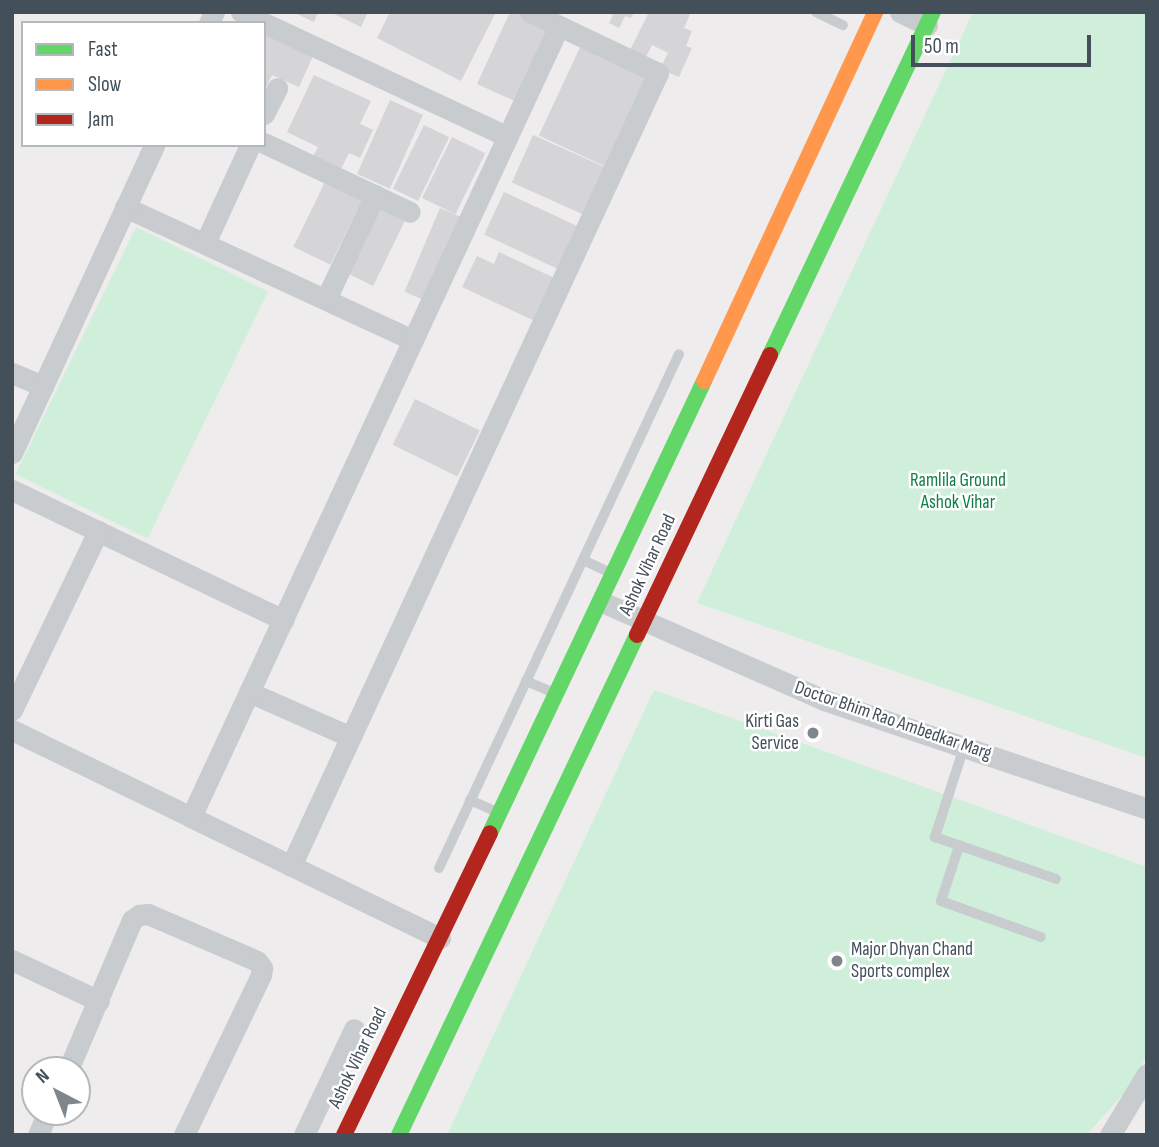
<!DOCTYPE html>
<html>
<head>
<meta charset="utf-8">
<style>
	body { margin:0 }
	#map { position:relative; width:1159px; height:1147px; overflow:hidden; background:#eeecec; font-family:"Sofia Sans Condensed",sans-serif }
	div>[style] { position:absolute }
	.green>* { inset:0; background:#cfefda; transform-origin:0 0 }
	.building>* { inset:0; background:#d5d4d7; transform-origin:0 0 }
	.lane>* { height:10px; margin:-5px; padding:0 5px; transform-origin:5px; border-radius:5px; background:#c9ccce }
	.street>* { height:21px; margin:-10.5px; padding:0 10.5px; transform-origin:10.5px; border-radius:10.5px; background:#c9ccce }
	.fast>* { height:16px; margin:-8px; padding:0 8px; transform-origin:8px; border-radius:8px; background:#63d668 }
	.slow>* { height:16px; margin:-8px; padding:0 8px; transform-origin:8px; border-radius:8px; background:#ff974d }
	.jam>* { height:16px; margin:-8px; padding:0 8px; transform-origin:8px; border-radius:8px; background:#b3261e }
	.dots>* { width:19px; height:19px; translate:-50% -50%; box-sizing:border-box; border:4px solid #fff; border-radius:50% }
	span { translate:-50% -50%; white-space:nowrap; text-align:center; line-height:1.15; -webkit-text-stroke:5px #fff; paint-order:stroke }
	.park-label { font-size:19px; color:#107f45 }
	.street-label { font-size:19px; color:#43505a }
	.poi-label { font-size:19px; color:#43505a }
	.right { translate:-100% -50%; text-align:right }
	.left { translate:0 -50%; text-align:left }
	.frame { position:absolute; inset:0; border:14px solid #43505a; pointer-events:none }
	.legend { position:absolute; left:21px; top:21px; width:245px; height:126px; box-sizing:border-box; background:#fff; border:2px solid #b4b9bd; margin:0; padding:9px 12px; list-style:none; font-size:21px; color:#43505a }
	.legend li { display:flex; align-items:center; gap:14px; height:35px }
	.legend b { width:35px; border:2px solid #b4b9bd }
	.north { position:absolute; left:21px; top:1056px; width:70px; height:70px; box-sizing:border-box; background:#fff; border:2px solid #b4b9bd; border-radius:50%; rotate:318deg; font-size:19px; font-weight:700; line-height:28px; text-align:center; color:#43505a }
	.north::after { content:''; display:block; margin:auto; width:24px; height:32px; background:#7f878d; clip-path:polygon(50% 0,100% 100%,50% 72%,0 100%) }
	.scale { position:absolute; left:911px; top:35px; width:180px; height:32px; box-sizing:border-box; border:4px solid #43505a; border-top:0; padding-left:9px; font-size:21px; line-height:24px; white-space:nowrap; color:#43505a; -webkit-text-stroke:5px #fff; paint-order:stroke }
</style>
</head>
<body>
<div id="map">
	<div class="green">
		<div style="clip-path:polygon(973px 12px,1147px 12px,1147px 758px,697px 603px)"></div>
		<div style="left:136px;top:227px;width:147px;height:275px;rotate:26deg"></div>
		<div style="clip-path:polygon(654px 690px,1147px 867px,1147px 1055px,1130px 1087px,1086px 1135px,447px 1135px)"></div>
	</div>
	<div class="building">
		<div style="clip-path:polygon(293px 12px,318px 12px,314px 22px)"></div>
		<div style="clip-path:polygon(330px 12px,368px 12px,361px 27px)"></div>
		<div style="clip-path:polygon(390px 12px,496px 12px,461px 81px,377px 38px)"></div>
		<div style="clip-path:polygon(510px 12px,521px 12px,554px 27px,519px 103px,477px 84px)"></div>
		<div style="clip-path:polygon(607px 12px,634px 12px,631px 18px,625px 16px,619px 28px,609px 23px,613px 15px)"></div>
		<div style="clip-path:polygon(649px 12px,691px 12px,684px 28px,692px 31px,686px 46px,692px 48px,679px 77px,660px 69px,668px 53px,652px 45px,645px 59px,629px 52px)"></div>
		<div style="clip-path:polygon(264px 34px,313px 56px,299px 87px,272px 75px,264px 92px)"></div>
		<div style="left:582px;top:43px;width:77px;height:102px;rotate:25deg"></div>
		<div style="clip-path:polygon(314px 75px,371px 101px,360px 124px,373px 130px,360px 158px,349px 153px,341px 169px,313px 157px,318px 147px,287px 132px)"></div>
		<div style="left:390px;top:100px;width:36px;height:81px;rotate:24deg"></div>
		<div style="left:424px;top:125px;width:28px;height:71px;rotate:26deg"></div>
		<div style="left:533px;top:135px;width:79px;height:52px;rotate:24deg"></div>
		<div style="left:452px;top:137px;width:37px;height:68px;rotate:26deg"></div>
		<div style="left:325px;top:182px;width:41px;height:72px;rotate:26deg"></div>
		<div style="left:504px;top:192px;width:83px;height:47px;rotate:25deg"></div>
		<div style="left:380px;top:208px;width:28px;height:73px;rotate:26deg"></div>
		<div style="left:440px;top:208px;width:28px;height:91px;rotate:23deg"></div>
		<div style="clip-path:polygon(499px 252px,559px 280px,539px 323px,462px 287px,477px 256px,494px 264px)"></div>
		<div style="left:415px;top:399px;width:72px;height:51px;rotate:26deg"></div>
	</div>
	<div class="lane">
		<div style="left:816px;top:12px;width:30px;rotate:26deg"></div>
		<div style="left:583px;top:560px;width:35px;rotate:25deg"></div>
		<div style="left:526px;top:681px;width:33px;rotate:23deg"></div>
		<div style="left:964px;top:747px;width:95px;rotate:107.9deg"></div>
		<div style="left:935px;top:837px;width:128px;rotate:19.1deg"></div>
		<div style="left:470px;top:800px;width:30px;rotate:24deg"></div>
		<div style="left:959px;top:846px;width:58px;rotate:108.1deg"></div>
		<div style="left:941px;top:901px;width:106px;rotate:19.8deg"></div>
		<div style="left:439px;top:868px;width:567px;rotate:-64.97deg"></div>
	</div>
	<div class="street">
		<div style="left:241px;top:12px;width:25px;rotate:27deg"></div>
		<div style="left:900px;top:12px;width:30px;rotate:26deg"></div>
		<div style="left:209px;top:23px;width:12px;rotate:-66deg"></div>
		<div style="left:264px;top:23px;width:269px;rotate:25deg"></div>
		<div style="left:264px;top:114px;width:29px;rotate:-63deg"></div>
		<div style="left:264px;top:143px;width:161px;rotate:25.3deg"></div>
		<div style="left:125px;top:207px;width:317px;rotate:24.8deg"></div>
		<div style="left:205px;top:243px;width:108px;rotate:-65.3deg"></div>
		<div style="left:326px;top:299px;width:115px;rotate:-64.8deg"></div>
		<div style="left:12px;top:373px;width:34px;rotate:23deg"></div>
		<div style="left:12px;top:453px;width:339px;rotate:-65.2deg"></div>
		<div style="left:12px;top:490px;width:301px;rotate:25.6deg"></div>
		<div style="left:602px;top:602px;width:243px;rotate:23.8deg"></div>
		<div style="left:824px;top:700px;width:341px;rotate:18.6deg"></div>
		<div style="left:249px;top:692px;width:111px;rotate:23.8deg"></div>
		<div style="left:12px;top:710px;width:199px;rotate:-64.3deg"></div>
		<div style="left:12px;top:730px;width:199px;rotate:25.9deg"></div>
		<div style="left:291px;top:866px;width:874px;rotate:-65.17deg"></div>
		<div style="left:658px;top:73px;width:142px;rotate:-154.5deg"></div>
		<div style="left:440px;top:938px;width:277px;rotate:-154.1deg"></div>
		<div style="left:191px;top:817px;width:872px;rotate:-65.05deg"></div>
		<div style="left:12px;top:960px;width:96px;rotate:25.2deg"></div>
		<div style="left:68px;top:1070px;width:163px;rotate:-66.9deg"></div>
		<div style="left:132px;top:920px;width:9px;rotate:-36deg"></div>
		<div style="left:139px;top:915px;width:9px;rotate:-6deg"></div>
		<div style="left:148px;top:914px;width:119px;rotate:23.3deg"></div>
		<div style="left:257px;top:961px;width:9px;rotate:54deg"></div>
		<div style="left:262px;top:968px;width:7px;rotate:98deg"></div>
		<div style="left:261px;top:975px;width:178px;rotate:115.7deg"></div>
		<div style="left:38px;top:1135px;width:25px;rotate:-67deg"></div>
		<div style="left:304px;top:1135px;width:117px;rotate:-64.7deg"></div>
		<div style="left:1110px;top:1135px;width:71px;rotate:-58.8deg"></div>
	</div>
	<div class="fast">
		<div style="left:770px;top:355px;width:380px;rotate:-64.6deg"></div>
		<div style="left:490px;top:833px;width:500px;rotate:-64.66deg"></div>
		<div style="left:399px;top:1135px;width:554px;rotate:-64.55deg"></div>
	</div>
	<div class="slow">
		<div style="left:704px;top:381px;width:407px;rotate:-65.1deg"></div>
	</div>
	<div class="jam">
		<div style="left:637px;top:635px;width:310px;rotate:-64.6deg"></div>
		<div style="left:344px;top:1135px;width:335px;rotate:-64.2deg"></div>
	</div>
	<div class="dots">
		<div style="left:813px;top:733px;background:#7f878d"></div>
		<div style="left:837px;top:961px;background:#7f878d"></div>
	</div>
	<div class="park-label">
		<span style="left:958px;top:492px">Ramlila Ground<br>Ashok Vihar</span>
	</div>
	<div class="street-label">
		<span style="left:648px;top:565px;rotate:-65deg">Ashok Vihar Road</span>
		<span style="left:893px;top:721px;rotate:19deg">Doctor Bhim Rao Ambedkar Marg</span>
		<span style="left:358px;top:1058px;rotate:-64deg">Ashok Vihar Road</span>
	</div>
	<div class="poi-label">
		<span class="right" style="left:799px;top:733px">Kirti Gas<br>Service</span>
		<span class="left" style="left:851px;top:961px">Major Dhyan Chand<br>Sports complex</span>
	</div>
	<div class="frame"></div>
	<ul class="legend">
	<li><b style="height:9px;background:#63d668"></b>Fast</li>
	<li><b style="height:9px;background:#ff974d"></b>Slow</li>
	<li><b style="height:9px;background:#b3261e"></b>Jam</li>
	</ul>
	<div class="north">N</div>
	<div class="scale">50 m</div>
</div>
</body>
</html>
